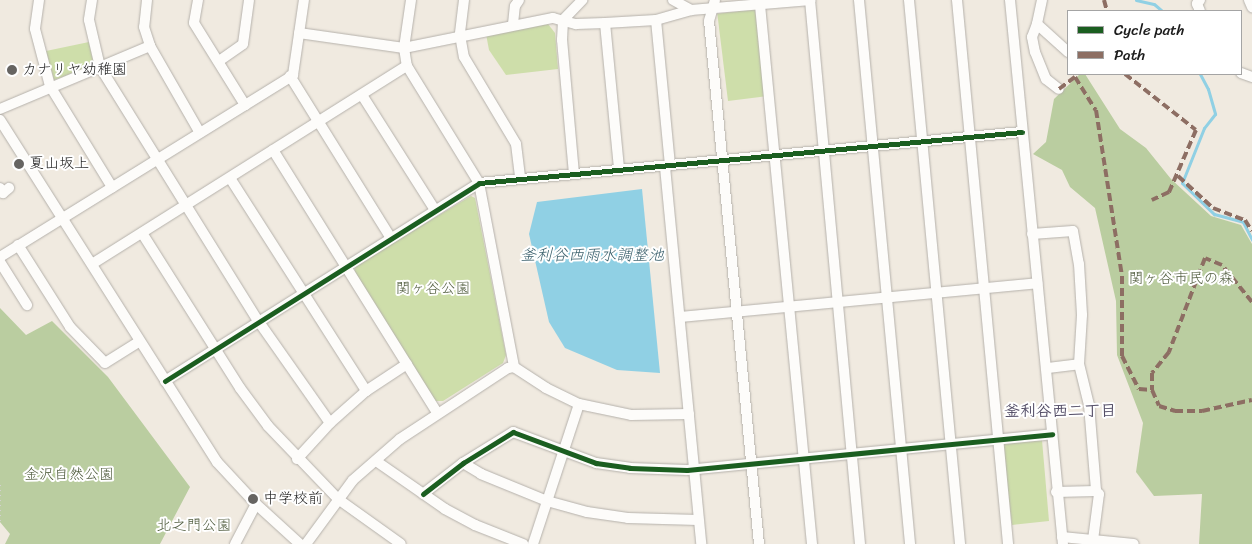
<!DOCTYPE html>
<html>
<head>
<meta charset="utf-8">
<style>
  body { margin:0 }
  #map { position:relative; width:1252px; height:544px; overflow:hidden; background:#f0eae0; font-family:Sriracha,"Klee One",sans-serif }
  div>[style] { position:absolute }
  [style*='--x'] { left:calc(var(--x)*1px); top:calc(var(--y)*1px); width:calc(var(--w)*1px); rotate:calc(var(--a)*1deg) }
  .green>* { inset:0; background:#cedeaa; transform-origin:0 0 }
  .forest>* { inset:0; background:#bacda0 }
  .water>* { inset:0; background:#90d0e4 }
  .stream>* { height:3px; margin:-1.5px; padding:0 1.5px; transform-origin:1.5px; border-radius:1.5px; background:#90d0e4 }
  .path>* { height:2px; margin-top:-1px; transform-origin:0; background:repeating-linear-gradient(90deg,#d3d1cf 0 1px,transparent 0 5px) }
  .roads { filter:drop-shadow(0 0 1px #b5b1ab) drop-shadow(0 0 1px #b5b1ab) }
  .minor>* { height:10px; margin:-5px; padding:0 5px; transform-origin:5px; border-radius:5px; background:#fdfcfa }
  .quiet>* { height:4px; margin-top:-2px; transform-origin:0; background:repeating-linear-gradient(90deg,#8d6e63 0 8px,transparent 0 12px) }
  .cycleway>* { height:5px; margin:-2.5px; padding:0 2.5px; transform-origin:2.5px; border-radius:2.5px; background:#1b5e20 }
  .dots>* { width:14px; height:14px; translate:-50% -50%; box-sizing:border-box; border:2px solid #fff; border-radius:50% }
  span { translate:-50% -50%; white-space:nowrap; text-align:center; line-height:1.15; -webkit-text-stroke:4px #fff; paint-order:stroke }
  .poi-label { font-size:15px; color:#1c1c1c }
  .left { translate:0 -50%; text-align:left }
  .park-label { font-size:15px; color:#505c3e }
  .water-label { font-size:16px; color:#3a606c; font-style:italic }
  .neighbourhood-label { font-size:16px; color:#544e67; font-weight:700 }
  .legend { position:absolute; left:1067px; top:10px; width:175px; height:65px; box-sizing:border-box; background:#fff; border:1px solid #a4a4a4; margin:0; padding:6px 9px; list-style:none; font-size:15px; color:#1c1c1c }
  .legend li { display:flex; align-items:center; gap:10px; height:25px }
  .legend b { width:25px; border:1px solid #a4a4a4 }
</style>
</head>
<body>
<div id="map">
  <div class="green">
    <i style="left:755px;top:9px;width:88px;height:38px;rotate:83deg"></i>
    <i style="clip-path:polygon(548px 24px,555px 33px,558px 69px,506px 75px,489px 50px,486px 34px)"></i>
    <i style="clip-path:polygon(89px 42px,93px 61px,90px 67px,54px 80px,46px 51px)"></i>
    <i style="clip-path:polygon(471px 196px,475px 198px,506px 355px,503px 363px,443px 401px,435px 401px,354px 274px,356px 265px)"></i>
    <i style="clip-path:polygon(1042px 440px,1049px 521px,1012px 525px,1002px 447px,1006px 442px)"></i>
  </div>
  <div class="forest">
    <i style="clip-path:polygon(1080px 74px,1085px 74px,1120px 129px,1146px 148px,1171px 179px,1211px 216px,1241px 225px,1252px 244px,1252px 544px,1199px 544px,1202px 494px,1154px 496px,1136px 472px,1143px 423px,1117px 355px,1116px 301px,1095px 208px,1070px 187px,1062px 170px,1033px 154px,1046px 142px,1054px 99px)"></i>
    <i style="clip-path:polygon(0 308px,26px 335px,52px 321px,108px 377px,190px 487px,160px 544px,5px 544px,10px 534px,0 522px)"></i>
  </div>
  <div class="water">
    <i style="clip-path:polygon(642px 189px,660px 373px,617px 370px,565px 348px,549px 322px,529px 234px,537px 202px)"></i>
  </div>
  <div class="stream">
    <i style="--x:1136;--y:0;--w:18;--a:13"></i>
    <i style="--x:1154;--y:4;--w:11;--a:41"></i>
    <i style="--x:1200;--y:74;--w:17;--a:62"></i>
    <i style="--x:1208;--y:89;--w:26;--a:74"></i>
    <i style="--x:1215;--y:114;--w:18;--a:128"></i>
    <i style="--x:1204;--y:128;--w:59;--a:111.8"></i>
    <i style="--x:1182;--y:183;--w:45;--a:44.1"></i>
    <i style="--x:1214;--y:214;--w:30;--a:15"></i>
    <i style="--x:1243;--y:222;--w:20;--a:63"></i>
  </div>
  <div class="path">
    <i style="--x:0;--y:485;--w:40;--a:90"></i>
  </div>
  <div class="roads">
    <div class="minor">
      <i style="--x:39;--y:0;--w:29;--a:98"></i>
      <i style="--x:35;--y:29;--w:59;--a:75.3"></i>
      <i style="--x:50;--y:86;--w:119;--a:58.5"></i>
      <i style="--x:92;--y:0;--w:20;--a:99"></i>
      <i style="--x:89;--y:20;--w:48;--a:76.8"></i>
      <i style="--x:100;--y:67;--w:301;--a:58.1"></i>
      <i style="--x:259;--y:322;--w:123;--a:54.9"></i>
      <i style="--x:147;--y:0;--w:27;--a:96"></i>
      <i style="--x:144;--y:27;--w:20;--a:72"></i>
      <i style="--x:150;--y:46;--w:100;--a:60.1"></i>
      <i style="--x:198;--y:0;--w:23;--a:100"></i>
      <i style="--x:194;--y:23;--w:97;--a:58.1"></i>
      <i style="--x:411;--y:0;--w:49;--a:98.3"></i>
      <i style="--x:404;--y:48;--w:18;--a:81"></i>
      <i style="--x:407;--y:66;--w:137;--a:58.4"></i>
      <i style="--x:479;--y:183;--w:187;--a:79.2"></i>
      <i style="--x:464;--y:0;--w:35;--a:97"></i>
      <i style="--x:460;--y:35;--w:22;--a:80"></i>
      <i style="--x:464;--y:57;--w:101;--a:59.1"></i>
      <i style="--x:516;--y:144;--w:35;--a:83"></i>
      <i style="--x:673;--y:0;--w:21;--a:29"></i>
      <i style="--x:691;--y:10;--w:120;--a:-4.8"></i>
      <i style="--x:715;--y:0;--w:22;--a:106"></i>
      <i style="--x:709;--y:21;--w:525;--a:84.54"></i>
      <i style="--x:810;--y:0;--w:546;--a:84.75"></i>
      <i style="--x:859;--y:0;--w:546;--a:84.64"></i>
      <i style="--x:909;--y:0;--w:546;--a:84.64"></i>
      <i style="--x:957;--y:0;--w:546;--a:84.64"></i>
      <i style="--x:1010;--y:0;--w:547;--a:84.44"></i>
      <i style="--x:1042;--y:0;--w:25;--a:102"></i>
      <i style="--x:1037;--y:24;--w:42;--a:42.1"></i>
      <i style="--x:1249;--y:0;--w:8;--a:67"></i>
      <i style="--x:760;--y:5;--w:542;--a:84.49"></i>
      <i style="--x:1200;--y:11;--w:8;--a:-113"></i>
      <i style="--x:1197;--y:4;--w:5;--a:-53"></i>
      <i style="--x:656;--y:20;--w:146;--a:84.5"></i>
      <i style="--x:605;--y:23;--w:147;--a:84.5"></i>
      <i style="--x:513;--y:24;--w:18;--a:-84"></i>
      <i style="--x:515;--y:6;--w:7;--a:-56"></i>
      <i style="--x:1037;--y:24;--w:14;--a:111"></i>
      <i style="--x:1032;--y:37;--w:15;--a:79"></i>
      <i style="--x:1035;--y:52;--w:29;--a:68"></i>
      <i style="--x:1046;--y:79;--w:16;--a:38"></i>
      <i style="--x:299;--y:33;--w:106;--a:8.1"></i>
      <i style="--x:404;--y:48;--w:152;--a:-11.4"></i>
      <i style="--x:553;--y:18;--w:24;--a:15"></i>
      <i style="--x:576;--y:24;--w:29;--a:-2"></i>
      <i style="--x:605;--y:23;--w:51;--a:-3.4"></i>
      <i style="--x:656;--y:20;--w:36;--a:-16"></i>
      <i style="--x:219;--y:61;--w:29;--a:-35"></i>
      <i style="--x:243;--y:44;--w:44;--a:-82.2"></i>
      <i style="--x:1241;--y:73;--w:12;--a:20"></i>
      <i style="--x:290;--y:76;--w:191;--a:58.1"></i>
      <i style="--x:362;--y:95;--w:136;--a:57.6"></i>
      <i style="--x:0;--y:109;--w:163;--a:-22.8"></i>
      <i style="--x:0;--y:120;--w:405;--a:57.6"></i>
      <i style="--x:217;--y:462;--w:57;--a:47.1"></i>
      <i style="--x:256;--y:504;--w:59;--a:42.3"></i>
      <i style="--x:273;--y:150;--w:309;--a:58"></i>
      <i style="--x:665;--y:167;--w:379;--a:84.5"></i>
      <i style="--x:574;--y:174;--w:135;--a:-95.1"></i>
      <i style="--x:562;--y:40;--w:20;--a:-87"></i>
      <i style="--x:563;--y:20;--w:28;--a:-46"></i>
      <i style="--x:230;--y:178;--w:253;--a:57.4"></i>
      <i style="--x:0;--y:188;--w:6;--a:59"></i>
      <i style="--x:3;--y:193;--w:8;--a:-40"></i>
      <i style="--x:142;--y:233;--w:183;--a:57.7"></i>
      <i style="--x:240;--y:388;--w:47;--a:53.6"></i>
      <i style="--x:268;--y:426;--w:101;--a:46.2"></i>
      <i style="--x:338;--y:499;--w:77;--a:35.5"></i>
      <i style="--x:1032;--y:234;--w:41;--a:-4.2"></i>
      <i style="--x:1073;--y:231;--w:34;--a:80"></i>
      <i style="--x:1079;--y:264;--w:51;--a:86.6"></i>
      <i style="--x:1082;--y:315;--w:49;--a:93.5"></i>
      <i style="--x:1079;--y:364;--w:42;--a:76.3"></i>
      <i style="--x:1089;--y:405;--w:86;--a:85.3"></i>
      <i style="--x:1096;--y:491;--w:40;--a:178.6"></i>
      <i style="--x:18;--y:245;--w:97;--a:57.6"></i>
      <i style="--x:70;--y:327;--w:50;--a:45.8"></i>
      <i style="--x:105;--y:363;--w:40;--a:-32"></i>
      <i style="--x:0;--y:257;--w:345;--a:-31.8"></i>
      <i style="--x:293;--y:75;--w:76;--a:-81.7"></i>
      <i style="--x:0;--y:262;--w:51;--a:57.9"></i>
      <i style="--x:92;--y:264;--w:372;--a:-32.2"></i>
      <i style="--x:680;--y:317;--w:359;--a:-5.4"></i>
      <i style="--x:1048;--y:368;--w:31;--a:-7"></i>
      <i style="--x:165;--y:381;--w:371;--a:-32.2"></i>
      <i style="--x:479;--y:183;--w:545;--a:-5.37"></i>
      <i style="--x:297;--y:459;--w:49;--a:-47.5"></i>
      <i style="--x:330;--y:423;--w:48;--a:-41.6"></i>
      <i style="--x:366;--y:391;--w:49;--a:-33.4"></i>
      <i style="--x:376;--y:461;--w:84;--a:34.8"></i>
      <i style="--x:445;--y:509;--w:34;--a:28"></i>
      <i style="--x:475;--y:525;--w:52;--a:21.6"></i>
      <i style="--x:463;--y:463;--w:21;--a:31"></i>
      <i style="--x:481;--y:474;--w:71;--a:22.2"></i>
      <i style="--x:547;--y:501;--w:41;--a:15.4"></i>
      <i style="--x:587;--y:512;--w:41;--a:8.3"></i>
      <i style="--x:628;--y:518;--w:70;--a:1.6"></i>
      <i style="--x:423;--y:494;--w:51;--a:-37.8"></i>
      <i style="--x:463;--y:463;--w:59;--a:-31.8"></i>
      <i style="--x:513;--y:432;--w:89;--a:20.5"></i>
      <i style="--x:596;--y:463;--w:34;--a:8"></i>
      <i style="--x:630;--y:468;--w:57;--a:2"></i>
      <i style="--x:687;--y:470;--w:367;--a:-5.6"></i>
      <i style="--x:1062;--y:537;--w:72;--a:5.6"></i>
      <i style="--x:1093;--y:540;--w:46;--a:-82.6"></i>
      <i style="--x:1099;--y:494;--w:4;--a:-135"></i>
      <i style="--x:235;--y:544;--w:45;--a:-62.3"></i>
      <i style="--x:306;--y:544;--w:79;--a:-53.7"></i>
      <i style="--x:353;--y:480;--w:62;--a:-41.1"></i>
      <i style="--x:400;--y:439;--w:129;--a:-33.3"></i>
      <i style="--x:508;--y:368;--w:6;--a:-9"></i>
      <i style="--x:514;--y:367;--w:38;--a:33"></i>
      <i style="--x:546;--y:388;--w:37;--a:26"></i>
      <i style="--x:579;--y:404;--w:53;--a:11.9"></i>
      <i style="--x:631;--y:415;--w:58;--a:-1"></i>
      <i style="--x:533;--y:544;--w:147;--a:-71.8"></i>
    </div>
  </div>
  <div class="quiet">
    <i style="--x:1104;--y:0;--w:11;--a:75"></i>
    <i style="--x:1125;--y:74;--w:90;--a:38.3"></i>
    <i style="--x:1196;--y:130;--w:68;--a:113.5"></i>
    <i style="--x:1169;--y:192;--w:19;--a:155"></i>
    <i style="--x:1059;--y:89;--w:20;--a:-37"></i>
    <i style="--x:1075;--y:77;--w:39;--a:58"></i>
    <i style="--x:1096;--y:110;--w:168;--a:81.1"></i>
    <i style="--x:1122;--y:276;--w:80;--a:90"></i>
    <i style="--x:1122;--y:356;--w:37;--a:63"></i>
    <i style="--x:1139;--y:389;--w:13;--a:4"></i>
    <i style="--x:1178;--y:176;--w:47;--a:42.4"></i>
    <i style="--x:1213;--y:208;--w:34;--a:21"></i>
    <i style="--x:1245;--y:220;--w:13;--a:58"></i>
    <i style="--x:1252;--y:302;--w:48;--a:-129"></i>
    <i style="--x:1222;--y:265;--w:18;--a:-158"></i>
    <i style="--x:1205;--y:258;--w:101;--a:111"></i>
    <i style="--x:1169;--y:352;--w:27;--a:129"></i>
    <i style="--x:1152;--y:373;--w:17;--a:90"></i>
    <i style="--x:1152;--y:390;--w:17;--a:66"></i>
    <i style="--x:1159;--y:406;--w:17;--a:17"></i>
    <i style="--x:1175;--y:411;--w:27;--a:0"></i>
    <i style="--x:1202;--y:411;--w:51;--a:-12.4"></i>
  </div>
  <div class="cycleway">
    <i style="--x:165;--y:381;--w:371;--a:-32.2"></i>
    <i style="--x:479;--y:183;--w:545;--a:-5.37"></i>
    <i style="--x:423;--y:494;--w:51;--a:-37.8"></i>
    <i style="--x:463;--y:463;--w:59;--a:-31.8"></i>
    <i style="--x:513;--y:432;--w:89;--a:20.5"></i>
    <i style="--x:596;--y:463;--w:34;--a:8"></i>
    <i style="--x:630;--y:468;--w:57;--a:2"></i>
    <i style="--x:687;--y:470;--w:367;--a:-5.6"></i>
  </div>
  <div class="dots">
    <i style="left:12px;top:70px;background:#666461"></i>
    <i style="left:19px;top:164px;background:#666461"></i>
    <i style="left:253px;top:499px;background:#666461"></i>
  </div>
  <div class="poi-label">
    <span class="left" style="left:22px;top:70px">カナリヤ幼稚園</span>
    <span class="left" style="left:29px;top:164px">夏山坂上</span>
    <span class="left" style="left:263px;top:499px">中学校前</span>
  </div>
  <div class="park-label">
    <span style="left:1181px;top:279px">関ヶ谷市民の森</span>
    <span style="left:433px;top:289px">関ヶ谷公園</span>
    <span style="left:69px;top:475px">金沢自然公園</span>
    <span style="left:194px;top:526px">北之門公園</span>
  </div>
  <div class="water-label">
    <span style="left:592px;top:255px">釜利谷西雨水調整池</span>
  </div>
  <div class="neighbourhood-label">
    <span style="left:1060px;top:411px">釜利谷西二丁目</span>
  </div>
  <ul class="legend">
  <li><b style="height:6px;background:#1b5e20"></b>Cycle path</li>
  <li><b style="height:6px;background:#8d6e63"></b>Path</li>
  </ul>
</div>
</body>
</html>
